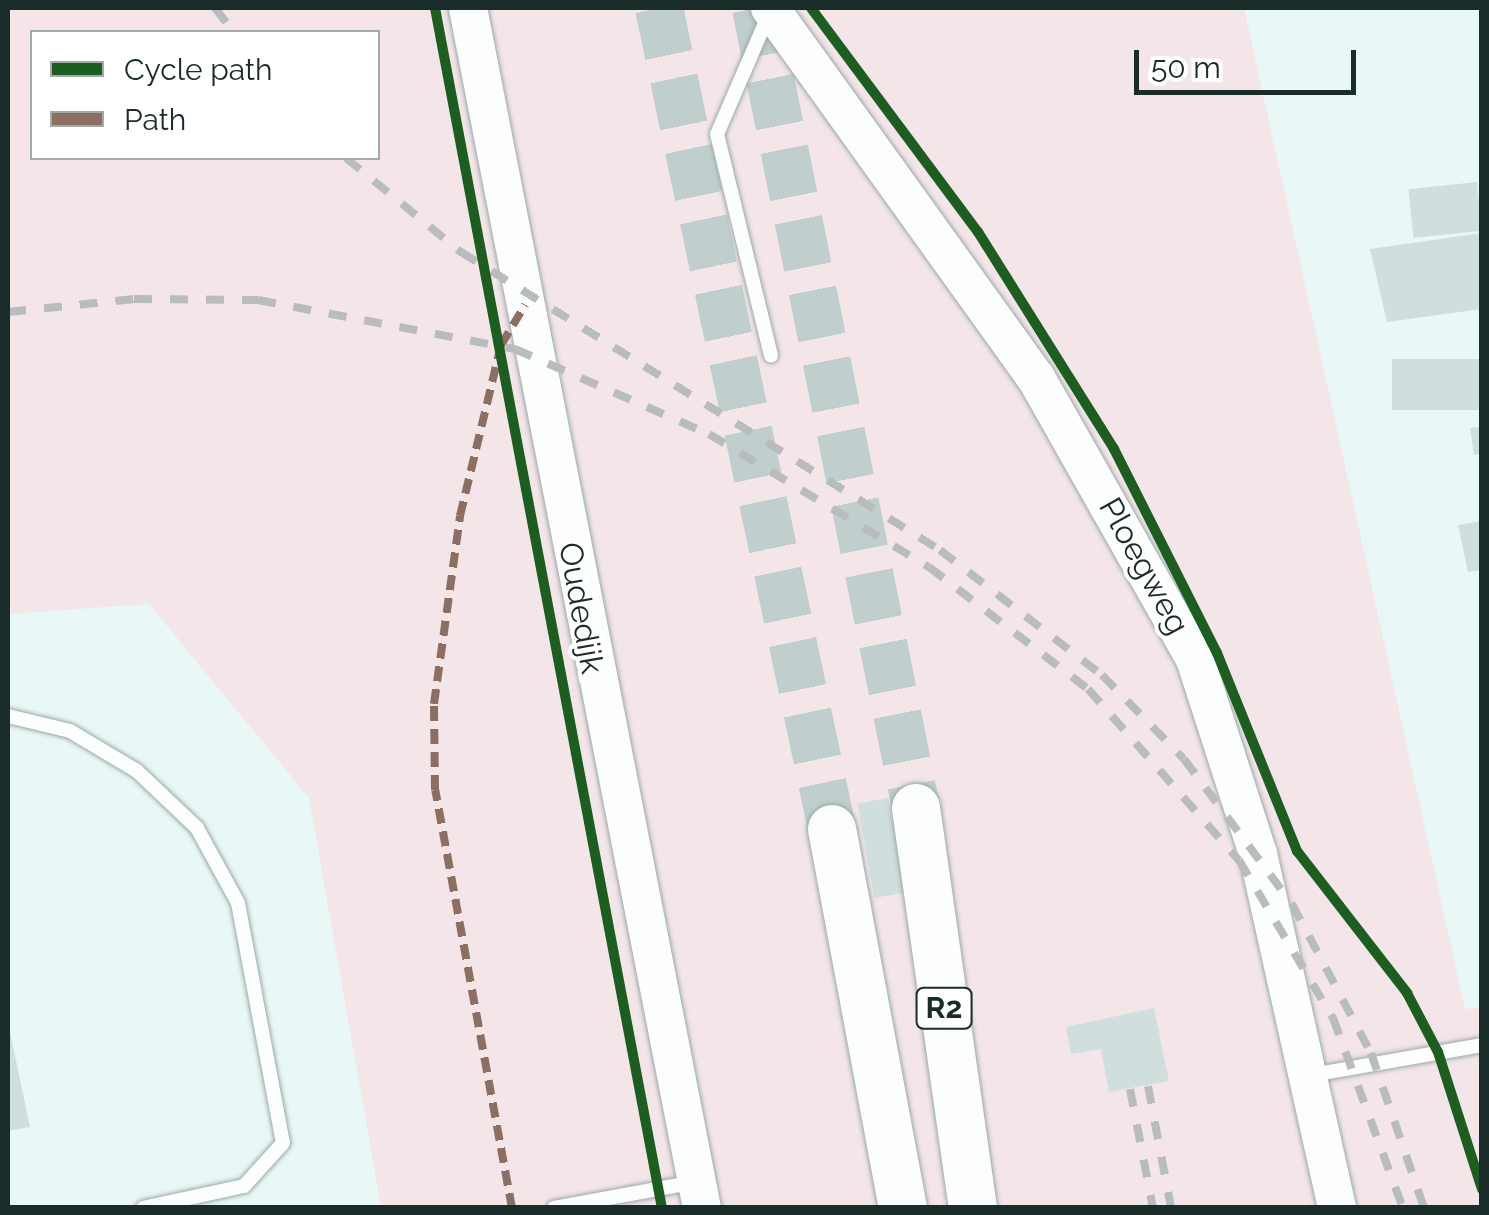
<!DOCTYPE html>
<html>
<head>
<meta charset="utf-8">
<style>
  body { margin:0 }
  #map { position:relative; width:1489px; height:1215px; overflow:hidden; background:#e9f8f6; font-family:Raleway,sans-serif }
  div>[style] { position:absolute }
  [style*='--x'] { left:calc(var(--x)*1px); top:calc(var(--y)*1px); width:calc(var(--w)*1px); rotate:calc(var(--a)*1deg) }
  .green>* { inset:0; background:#f4e5e9 }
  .building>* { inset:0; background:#d0dfde; transform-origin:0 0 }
  .highway-tunnel>* { height:48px; margin-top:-24px; transform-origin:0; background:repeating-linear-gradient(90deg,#c0cfcd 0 48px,transparent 0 72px) }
  .roads { filter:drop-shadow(0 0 2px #9ba9a8) drop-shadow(0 0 2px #9ba9a8) }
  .lane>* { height:14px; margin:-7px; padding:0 7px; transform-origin:7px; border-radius:7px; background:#fcfefe }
  .secondary>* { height:38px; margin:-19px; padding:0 19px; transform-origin:19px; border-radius:19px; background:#fcfefe }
  .highway>* { height:48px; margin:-24px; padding:0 24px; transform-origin:24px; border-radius:24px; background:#fcfefe }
  .rail>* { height:8px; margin-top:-4px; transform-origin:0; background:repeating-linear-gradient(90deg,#b9bcbc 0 18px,transparent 0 36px) }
  .quiet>* { height:8px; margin-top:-4px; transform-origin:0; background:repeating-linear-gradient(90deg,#8d6e63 0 15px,transparent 0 23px) }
  .cycleway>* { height:10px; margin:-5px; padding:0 5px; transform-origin:5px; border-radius:5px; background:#1b5e20 }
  span { translate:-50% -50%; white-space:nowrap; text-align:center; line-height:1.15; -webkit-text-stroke:8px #fff; paint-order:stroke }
  .shield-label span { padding:2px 8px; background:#fff; border:2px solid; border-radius:8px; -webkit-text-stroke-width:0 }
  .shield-label { font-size:30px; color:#1a2c2a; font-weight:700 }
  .street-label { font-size:32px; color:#1a2c2a }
  .frame { position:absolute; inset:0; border:10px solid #1a2c2a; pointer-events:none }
  .legend { position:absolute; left:30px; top:30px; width:350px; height:130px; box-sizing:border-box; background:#fff; border:2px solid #a3abaa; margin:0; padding:12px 18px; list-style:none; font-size:30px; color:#1a2c2a }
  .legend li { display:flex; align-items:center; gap:20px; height:50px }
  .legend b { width:50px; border:2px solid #a3abaa }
  .scale { position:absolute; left:1134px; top:50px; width:222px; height:45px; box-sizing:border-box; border:5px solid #1a2c2a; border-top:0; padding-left:12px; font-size:30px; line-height:35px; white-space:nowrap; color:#1a2c2a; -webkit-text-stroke:8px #fff; paint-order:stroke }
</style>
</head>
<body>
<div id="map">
  <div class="green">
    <i style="clip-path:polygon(evenodd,8px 8px,1244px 8px,1465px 1009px,1481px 1007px,1481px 1207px,381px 1207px,309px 798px,149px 604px,8px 614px,8px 8px,32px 32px,378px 32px,378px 158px,32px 158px,32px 32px)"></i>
  </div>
  <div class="building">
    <i style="left:1477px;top:182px;width:49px;height:69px;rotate:84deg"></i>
    <i style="clip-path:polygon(1482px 233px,1482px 309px,1387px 322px,1370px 249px)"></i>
    <i style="left:1482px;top:359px;width:51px;height:90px;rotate:90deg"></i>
    <i style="clip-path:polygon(1482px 427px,1482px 454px,1474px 455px,1470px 428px)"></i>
    <i style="clip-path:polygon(1482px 521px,1482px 570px,1468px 572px,1458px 525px)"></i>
    <i style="left:888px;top:798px;width:96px;height:31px;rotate:80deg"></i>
    <i style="clip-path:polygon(1154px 1008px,1169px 1081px,1109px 1092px,1101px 1049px,1071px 1054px,1066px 1027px)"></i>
    <i style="clip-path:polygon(8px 1022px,30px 1127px,8px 1131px)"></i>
  </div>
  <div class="highway-tunnel">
    <i style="--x:659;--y:8;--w:839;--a:78.1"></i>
    <i style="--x:756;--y:8;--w:816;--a:78.69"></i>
  </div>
  <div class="roads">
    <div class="lane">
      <i style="--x:769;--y:14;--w:131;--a:113.4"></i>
      <i style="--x:717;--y:134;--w:228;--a:76.3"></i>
      <i style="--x:8;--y:716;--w:64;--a:13.6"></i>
      <i style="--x:70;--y:731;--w:78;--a:30.8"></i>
      <i style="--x:137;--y:771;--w:83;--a:43.5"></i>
      <i style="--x:197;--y:828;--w:85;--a:61.3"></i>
      <i style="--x:238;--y:903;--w:244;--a:79.4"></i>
      <i style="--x:283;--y:1143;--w:58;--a:132.2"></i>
      <i style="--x:244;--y:1186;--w:103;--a:167.7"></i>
      <i style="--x:1312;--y:1075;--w:173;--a:-10"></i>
      <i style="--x:554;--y:1208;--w:144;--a:-10.4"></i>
    </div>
    <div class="secondary">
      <i style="--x:468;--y:8;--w:1223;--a:78.97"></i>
      <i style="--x:770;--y:8;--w:456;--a:54.3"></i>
      <i style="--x:1036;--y:378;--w:323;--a:60.5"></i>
      <i style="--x:1195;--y:659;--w:205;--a:72.1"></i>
      <i style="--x:1258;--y:854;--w:363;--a:77.4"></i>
    </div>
    <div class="highway">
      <i style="--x:916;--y:808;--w:404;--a:81.9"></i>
      <i style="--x:832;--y:829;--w:386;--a:79.4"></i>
    </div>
  </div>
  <div class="rail">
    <i style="--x:215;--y:8;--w:31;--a:52"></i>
    <i style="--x:346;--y:158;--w:149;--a:39.3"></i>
    <i style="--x:461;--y:252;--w:564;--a:31.89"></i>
    <i style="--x:940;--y:550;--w:205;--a:37.7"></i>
    <i style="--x:1102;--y:675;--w:117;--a:45.7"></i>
    <i style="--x:1184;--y:759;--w:181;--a:53.3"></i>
    <i style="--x:1292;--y:904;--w:169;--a:62.1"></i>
    <i style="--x:1371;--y:1053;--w:164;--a:71.1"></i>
    <i style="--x:8;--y:312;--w:127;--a:-5.9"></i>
    <i style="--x:134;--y:299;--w:124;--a:0.5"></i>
    <i style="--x:258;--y:300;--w:262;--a:10.8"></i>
    <i style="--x:515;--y:349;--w:212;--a:23.7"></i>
    <i style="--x:709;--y:434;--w:257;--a:31.2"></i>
    <i style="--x:929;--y:567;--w:200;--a:37.5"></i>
    <i style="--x:1088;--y:689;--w:228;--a:48.6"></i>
    <i style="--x:1239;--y:860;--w:184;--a:59.3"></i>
    <i style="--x:1333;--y:1018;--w:202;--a:69.8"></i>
    <i style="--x:1148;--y:1086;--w:124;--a:79.3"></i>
    <i style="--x:1130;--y:1089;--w:121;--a:79.1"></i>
  </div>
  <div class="quiet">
    <i style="--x:512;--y:1208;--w:425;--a:-100.4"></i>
    <i style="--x:435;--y:790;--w:86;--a:-90.7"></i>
    <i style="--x:434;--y:704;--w:190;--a:-82.1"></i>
    <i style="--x:460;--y:516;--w:176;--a:-76.5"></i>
    <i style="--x:501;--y:345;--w:47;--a:-59"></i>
  </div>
  <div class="cycleway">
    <i style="--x:435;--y:8;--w:1221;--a:79.29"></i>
    <i style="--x:811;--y:8;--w:279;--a:53.3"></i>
    <i style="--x:978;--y:232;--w:256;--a:57.9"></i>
    <i style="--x:1114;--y:449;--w:229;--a:63.2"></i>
    <i style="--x:1217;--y:653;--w:214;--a:68"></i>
    <i style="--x:1297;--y:851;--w:180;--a:52.2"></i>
    <i style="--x:1407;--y:993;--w:67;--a:62.3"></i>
    <i style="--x:1438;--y:1052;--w:144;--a:72.2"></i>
  </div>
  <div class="shield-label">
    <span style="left:944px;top:1008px">R2</span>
  </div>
  <div class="street-label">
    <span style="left:1144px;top:566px;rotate:61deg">Ploegweg</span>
    <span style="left:581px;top:608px;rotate:80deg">Oudedijk</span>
  </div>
  <div class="frame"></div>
  <ul class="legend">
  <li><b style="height:12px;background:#1b5e20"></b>Cycle path</li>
  <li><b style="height:12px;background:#8d6e63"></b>Path</li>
  </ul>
  <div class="scale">50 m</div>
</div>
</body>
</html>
